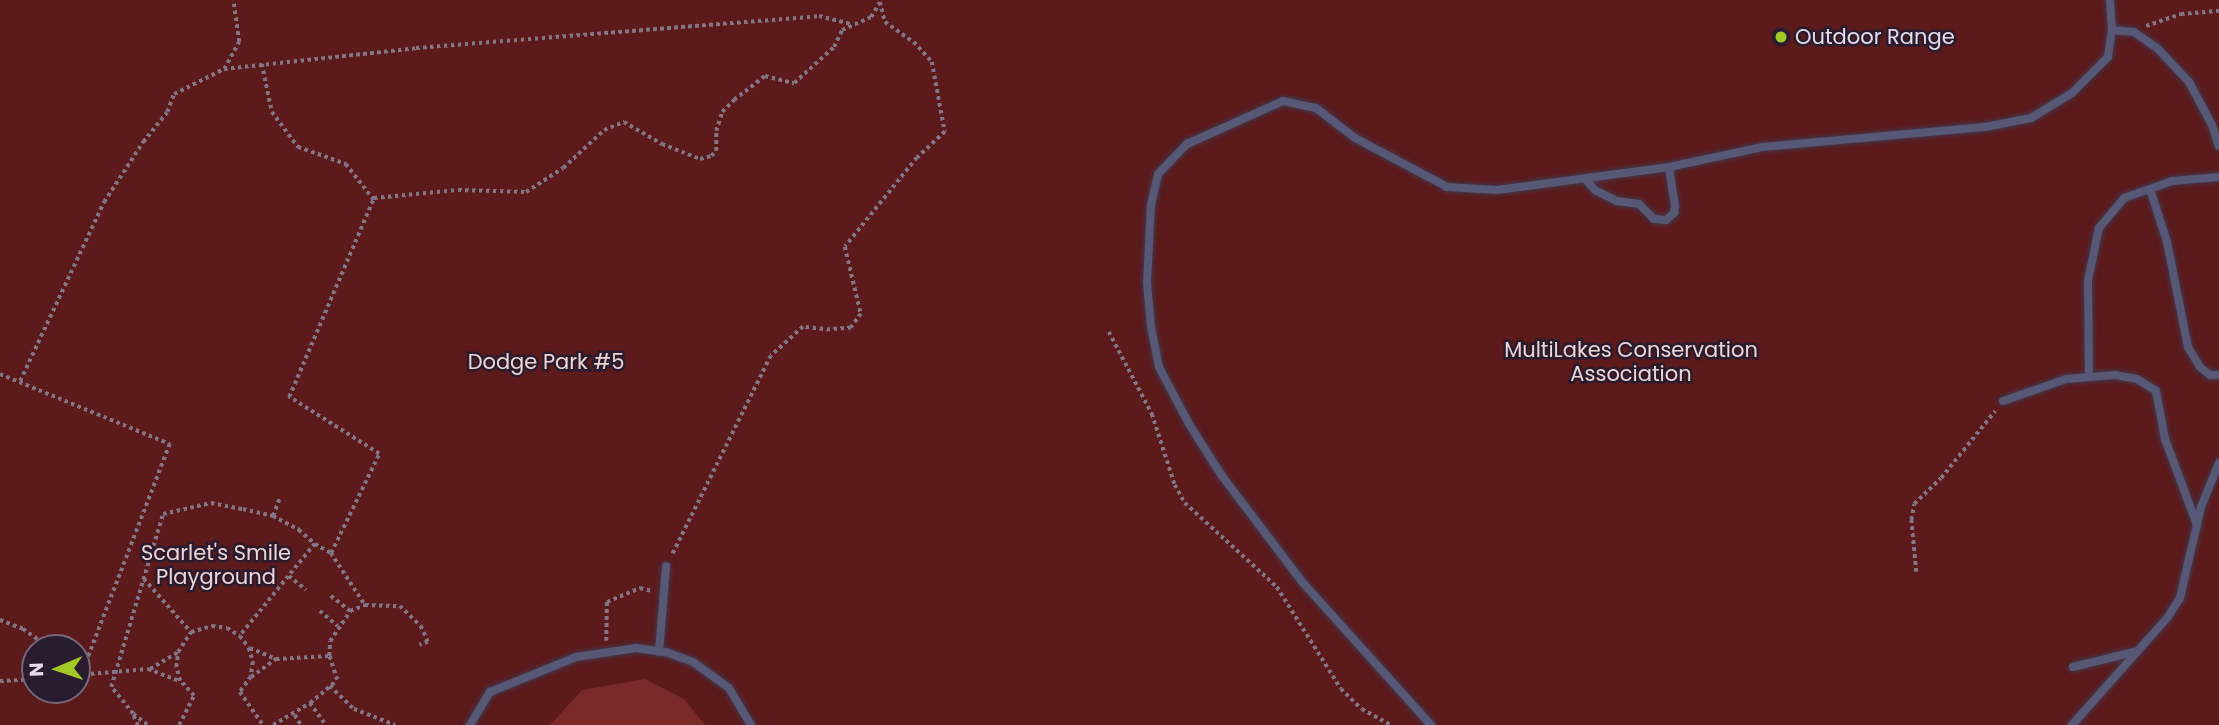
<!DOCTYPE html>
<html>
<head>
<meta charset="utf-8">
<style>
  body { margin:0 }
  #map { position:relative; width:2219px; height:725px; overflow:hidden; background:#2a1c2f; font-family:Poppins,sans-serif }
  div>[style] { position:absolute }
  [style*='--x'] { left:calc(var(--x)*1px); top:calc(var(--y)*1px); width:calc(var(--w)*1px); rotate:calc(var(--a)*1deg) }
  .green>* { inset:0; background:#5c1a1b }
  .forest>* { inset:0; background:#7b2a2a }
  .path>* { height:3.5px; margin-top:-1.75px; transform-origin:0; background:repeating-linear-gradient(90deg,#817586 0 3.5px,transparent 0 7px) }
  .roads { filter:drop-shadow(0 0 2px #443749) drop-shadow(0 0 2px #443749) }
  .lane>* { height:8px; margin:-4px; padding:0 4px; transform-origin:4px; border-radius:4px; background:#575776 }
  .dots>* { width:19px; height:19px; translate:-50% -50%; box-sizing:border-box; border:4px solid #2a1c2f; border-radius:50% }
  span { translate:-50% -50%; white-space:nowrap; text-align:center; line-height:1.15; -webkit-text-stroke:5px #2a1c2f; paint-order:stroke }
  .poi-label { font-size:21px; color:#e5dbe9 }
  .left { translate:0 -50%; text-align:left }
  .park-label { font-size:21px; color:#eed5d3 }
  .north { position:absolute; left:21px; top:634px; width:70px; height:70px; box-sizing:border-box; background:#2a1c2f; border:2px solid #756879; border-radius:50%; rotate:268deg; font-size:19px; font-weight:700; line-height:28px; text-align:center; color:#e5dbe9 }
  .north::after { content:''; display:block; margin:auto; width:24px; height:32px; background:#a3c927; clip-path:polygon(50% 0,100% 100%,50% 72%,0 100%) }
</style>
</head>
<body>
<div id="map">
  <div class="green">
    <i style="clip-path:polygon(evenodd,0 0,2219px 0,2219px 725px,0 725px,0 0,35px 648px,77px 648px,77px 690px,35px 690px,35px 648px)"></i>
  </div>
  <div class="forest">
    <i style="clip-path:polygon(645px 679px,684px 699px,705px 725px,550px 725px,582px 690px)"></i>
  </div>
  <div class="path">
    <i style="--x:2146;--y:26;--w:37;--a:-19"></i>
    <i style="--x:2181;--y:14;--w:38;--a:-5"></i>
    <i style="--x:262;--y:64;--w:49;--a:78.2"></i>
    <i style="--x:272;--y:112;--w:44;--a:53.4"></i>
    <i style="--x:298;--y:147;--w:51;--a:19.5"></i>
    <i style="--x:346;--y:164;--w:46;--a:52.1"></i>
    <i style="--x:224;--y:69;--w:193;--a:-6.2"></i>
    <i style="--x:416;--y:48;--w:404;--a:-4.5"></i>
    <i style="--x:819;--y:16;--w:34;--a:14"></i>
    <i style="--x:1109;--y:332;--w:93;--a:62.3"></i>
    <i style="--x:1152;--y:414;--w:75;--a:72.1"></i>
    <i style="--x:1175;--y:485;--w:21;--a:61"></i>
    <i style="--x:1185;--y:503;--w:125;--a:42.4"></i>
    <i style="--x:1277;--y:587;--w:120;--a:57.9"></i>
    <i style="--x:1341;--y:689;--w:29;--a:44"></i>
    <i style="--x:1362;--y:709;--w:33;--a:29"></i>
    <i style="--x:0;--y:374;--w:184;--a:22.4"></i>
    <i style="--x:170;--y:444;--w:243;--a:111"></i>
    <i style="--x:20;--y:381;--w:198;--a:-64.9"></i>
    <i style="--x:104;--y:202;--w:72;--a:-57"></i>
    <i style="--x:143;--y:142;--w:38;--a:-51"></i>
    <i style="--x:167;--y:112;--w:19;--a:-69"></i>
    <i style="--x:174;--y:94;--w:56;--a:-26.6"></i>
    <i style="--x:224;--y:69;--w:31;--a:-61"></i>
    <i style="--x:239;--y:42;--w:42;--a:-98.1"></i>
    <i style="--x:273;--y:516;--w:20;--a:-70"></i>
    <i style="--x:315;--y:544;--w:18;--a:29"></i>
    <i style="--x:331;--y:553;--w:62;--a:56.8"></i>
    <i style="--x:331;--y:553;--w:110;--a:-64.1"></i>
    <i style="--x:379;--y:454;--w:107;--a:-147.7"></i>
    <i style="--x:289;--y:397;--w:216;--a:-66.9"></i>
    <i style="--x:374;--y:198;--w:84;--a:-5.4"></i>
    <i style="--x:458;--y:190;--w:68;--a:1.7"></i>
    <i style="--x:526;--y:192;--w:44;--a:-33"></i>
    <i style="--x:563;--y:168;--w:56;--a:-42.8"></i>
    <i style="--x:604;--y:130;--w:22;--a:-22"></i>
    <i style="--x:624;--y:122;--w:44;--a:30.1"></i>
    <i style="--x:662;--y:144;--w:41;--a:21.5"></i>
    <i style="--x:700;--y:159;--w:11;--a:-15"></i>
    <i style="--x:711;--y:156;--w:7;--a:-45"></i>
    <i style="--x:716;--y:151;--w:20;--a:-90"></i>
    <i style="--x:716;--y:131;--w:20;--a:-72"></i>
    <i style="--x:722;--y:112;--w:17;--a:-45"></i>
    <i style="--x:734;--y:100;--w:39;--a:-38"></i>
    <i style="--x:765;--y:76;--w:30;--a:14"></i>
    <i style="--x:794;--y:83;--w:54;--a:-42"></i>
    <i style="--x:834;--y:47;--w:19;--a:-65"></i>
    <i style="--x:842;--y:30;--w:32;--a:-24"></i>
    <i style="--x:871;--y:17;--w:17;--a:-59"></i>
    <i style="--x:880;--y:2;--w:21;--a:76"></i>
    <i style="--x:885;--y:22;--w:35;--a:35"></i>
    <i style="--x:914;--y:42;--w:27;--a:48"></i>
    <i style="--x:932;--y:62;--w:71;--a:79.5"></i>
    <i style="--x:945;--y:132;--w:38;--a:137"></i>
    <i style="--x:917;--y:158;--w:114;--a:129"></i>
    <i style="--x:845;--y:247;--w:69;--a:76.6"></i>
    <i style="--x:861;--y:314;--w:17;--a:126"></i>
    <i style="--x:851;--y:328;--w:21;--a:175"></i>
    <i style="--x:830;--y:330;--w:27;--a:-174"></i>
    <i style="--x:803;--y:327;--w:43;--a:137.8"></i>
    <i style="--x:771;--y:356;--w:222;--a:116.4"></i>
    <i style="--x:1916;--y:572;--w:52;--a:-95.5"></i>
    <i style="--x:1911;--y:520;--w:16;--a:-79"></i>
    <i style="--x:1914;--y:504;--w:37;--a:-44"></i>
    <i style="--x:1941;--y:478;--w:86;--a:-51.1"></i>
    <i style="--x:289;--y:576;--w:22;--a:39"></i>
    <i style="--x:144;--y:579;--w:71;--a:48.4"></i>
    <i style="--x:331;--y:596;--w:24;--a:38"></i>
    <i style="--x:320;--y:611;--w:23;--a:40"></i>
    <i style="--x:0;--y:620;--w:25;--a:21"></i>
    <i style="--x:23;--y:629;--w:33;--a:35"></i>
    <i style="--x:606;--y:641;--w:39;--a:-89"></i>
    <i style="--x:607;--y:602;--w:36;--a:-23"></i>
    <i style="--x:640;--y:588;--w:12;--a:14"></i>
    <i style="--x:250;--y:648;--w:28;--a:23"></i>
    <i style="--x:276;--y:659;--w:53;--a:-3.2"></i>
    <i style="--x:150;--y:669;--w:33;--a:-31"></i>
    <i style="--x:77;--y:675;--w:71;--a:-4.8"></i>
    <i style="--x:148;--y:669;--w:34;--a:21"></i>
    <i style="--x:251;--y:677;--w:31;--a:-36"></i>
    <i style="--x:0;--y:681;--w:35;--a:-3"></i>
    <i style="--x:330;--y:686;--w:33;--a:44"></i>
    <i style="--x:354;--y:709;--w:44;--a:21.3"></i>
    <i style="--x:310;--y:703;--w:27;--a:54"></i>
    <i style="--x:295;--y:715;--w:12;--a:59"></i>
    <i style="--x:134;--y:716;--w:10;--a:66"></i>
    <i style="--x:147;--y:725;--w:18;--a:-142"></i>
    <i style="--x:133;--y:714;--w:35;--a:-129"></i>
    <i style="--x:111;--y:687;--w:181;--a:-73.3"></i>
    <i style="--x:163;--y:514;--w:49;--a:-12.9"></i>
    <i style="--x:211;--y:503;--w:33;--a:11"></i>
    <i style="--x:243;--y:509;--w:31;--a:13"></i>
    <i style="--x:273;--y:516;--w:30;--a:28"></i>
    <i style="--x:299;--y:530;--w:21;--a:41"></i>
    <i style="--x:315;--y:544;--w:119;--a:129.2"></i>
    <i style="--x:179;--y:725;--w:33;--a:-63"></i>
    <i style="--x:194;--y:696;--w:21;--a:-133"></i>
    <i style="--x:180;--y:681;--w:15;--a:-106"></i>
    <i style="--x:176;--y:667;--w:15;--a:-82"></i>
    <i style="--x:178;--y:652;--w:24;--a:-57"></i>
    <i style="--x:191;--y:632;--w:22;--a:-16"></i>
    <i style="--x:212;--y:626;--w:15;--a:8"></i>
    <i style="--x:227;--y:628;--w:15;--a:32"></i>
    <i style="--x:240;--y:636;--w:15;--a:53"></i>
    <i style="--x:249;--y:648;--w:15;--a:74"></i>
    <i style="--x:253;--y:662;--w:15;--a:98"></i>
    <i style="--x:251;--y:677;--w:19;--a:126"></i>
    <i style="--x:240;--y:692;--w:40;--a:55.1"></i>
    <i style="--x:273;--y:725;--w:43;--a:-30.7"></i>
    <i style="--x:310;--y:703;--w:35;--a:-40"></i>
    <i style="--x:337;--y:680;--w:25;--a:-108"></i>
    <i style="--x:329;--y:656;--w:15;--a:-86"></i>
    <i style="--x:330;--y:641;--w:36;--a:-56"></i>
    <i style="--x:350;--y:611;--w:16;--a:-22"></i>
    <i style="--x:365;--y:605;--w:35;--a:2"></i>
    <i style="--x:400;--y:606;--w:29;--a:44"></i>
    <i style="--x:421;--y:626;--w:17;--a:66"></i>
    <i style="--x:428;--y:642;--w:9;--a:159"></i>
  </div>
  <div class="roads">
    <div class="lane">
      <i style="--x:2112;--y:30;--w:22;--a:5"></i>
      <i style="--x:2134;--y:32;--w:29;--a:35"></i>
      <i style="--x:2158;--y:49;--w:45;--a:46.8"></i>
      <i style="--x:2189;--y:82;--w:49;--a:61.9"></i>
      <i style="--x:2212;--y:125;--w:22;--a:72"></i>
      <i style="--x:1585;--y:179;--w:15;--a:48"></i>
      <i style="--x:1595;--y:190;--w:25;--a:27"></i>
      <i style="--x:1617;--y:201;--w:22;--a:8"></i>
      <i style="--x:1639;--y:204;--w:21;--a:45"></i>
      <i style="--x:1654;--y:219;--w:12;--a:5"></i>
      <i style="--x:1666;--y:220;--w:11;--a:-41"></i>
      <i style="--x:1674;--y:213;--w:7;--a:-82"></i>
      <i style="--x:1675;--y:206;--w:39;--a:-99"></i>
      <i style="--x:2150;--y:189;--w:56;--a:72.2"></i>
      <i style="--x:2167;--y:242;--w:107;--a:78.7"></i>
      <i style="--x:2188;--y:347;--w:23;--a:59"></i>
      <i style="--x:2200;--y:367;--w:13;--a:39"></i>
      <i style="--x:2210;--y:375;--w:9;--a:0"></i>
      <i style="--x:2089;--y:377;--w:97;--a:-90.6"></i>
      <i style="--x:2088;--y:280;--w:53;--a:-78.1"></i>
      <i style="--x:2099;--y:228;--w:39;--a:-50"></i>
      <i style="--x:2124;--y:198;--w:51;--a:-19.5"></i>
      <i style="--x:2172;--y:181;--w:47;--a:-4.9"></i>
      <i style="--x:2003;--y:401;--w:67;--a:-19.2"></i>
      <i style="--x:2066;--y:379;--w:49;--a:-4.7"></i>
      <i style="--x:2115;--y:375;--w:22;--a:10"></i>
      <i style="--x:2137;--y:379;--w:22;--a:32"></i>
      <i style="--x:2156;--y:391;--w:49;--a:79.4"></i>
      <i style="--x:2165;--y:439;--w:92;--a:69.6"></i>
      <i style="--x:659;--y:652;--w:86;--a:-85.3"></i>
      <i style="--x:2073;--y:667;--w:66;--a:-14"></i>
      <i style="--x:470;--y:725;--w:39;--a:-59"></i>
      <i style="--x:490;--y:692;--w:93;--a:-22.1"></i>
      <i style="--x:576;--y:657;--w:61;--a:-8.5"></i>
      <i style="--x:636;--y:648;--w:30;--a:8"></i>
      <i style="--x:666;--y:652;--w:29;--a:20"></i>
      <i style="--x:693;--y:662;--w:44;--a:35.8"></i>
      <i style="--x:729;--y:688;--w:43;--a:59.3"></i>
      <i style="--x:1431;--y:725;--w:191;--a:-132"></i>
      <i style="--x:1303;--y:583;--w:134;--a:-127.1"></i>
      <i style="--x:1222;--y:476;--w:62;--a:-122.4"></i>
      <i style="--x:1189;--y:424;--w:64;--a:-117.8"></i>
      <i style="--x:1159;--y:367;--w:41;--a:-101.3"></i>
      <i style="--x:1151;--y:327;--w:44;--a:-95.2"></i>
      <i style="--x:1147;--y:283;--w:78;--a:-87.1"></i>
      <i style="--x:1151;--y:205;--w:32;--a:-77"></i>
      <i style="--x:1158;--y:174;--w:42;--a:-46"></i>
      <i style="--x:1187;--y:144;--w:105;--a:-24.1"></i>
      <i style="--x:1283;--y:101;--w:34;--a:12"></i>
      <i style="--x:1316;--y:108;--w:49;--a:37.6"></i>
      <i style="--x:1355;--y:138;--w:104;--a:28"></i>
      <i style="--x:1447;--y:187;--w:50;--a:3.4"></i>
      <i style="--x:1497;--y:190;--w:174;--a:-7.6"></i>
      <i style="--x:1669;--y:167;--w:95;--a:-12.1"></i>
      <i style="--x:1762;--y:147;--w:224;--a:-5.1"></i>
      <i style="--x:1985;--y:127;--w:47;--a:-11.1"></i>
      <i style="--x:2031;--y:118;--w:48;--a:-31.4"></i>
      <i style="--x:2072;--y:93;--w:51;--a:-45"></i>
      <i style="--x:2108;--y:57;--w:27;--a:-82"></i>
      <i style="--x:2112;--y:30;--w:30;--a:-94"></i>
      <i style="--x:2072;--y:725;--w:144;--a:-48.4"></i>
      <i style="--x:2168;--y:617;--w:22;--a:-58"></i>
      <i style="--x:2180;--y:598;--w:93;--a:-77"></i>
      <i style="--x:2201;--y:507;--w:48;--a:-67.8"></i>
    </div>
  </div>
  <div class="dots">
    <i style="left:1781px;top:37px;background:#a3c927"></i>
  </div>
  <div class="poi-label">
    <span class="left" style="left:1795px;top:37px">Outdoor Range</span>
  </div>
  <div class="park-label">
    <span style="left:1631px;top:362px">MultiLakes Conservation<br>Association</span>
    <span style="left:546px;top:362px">Dodge Park #5</span>
    <span style="left:216px;top:565px">Scarlet's Smile<br>Playground</span>
  </div>
  <div class="north">N</div>
</div>
</body>
</html>
